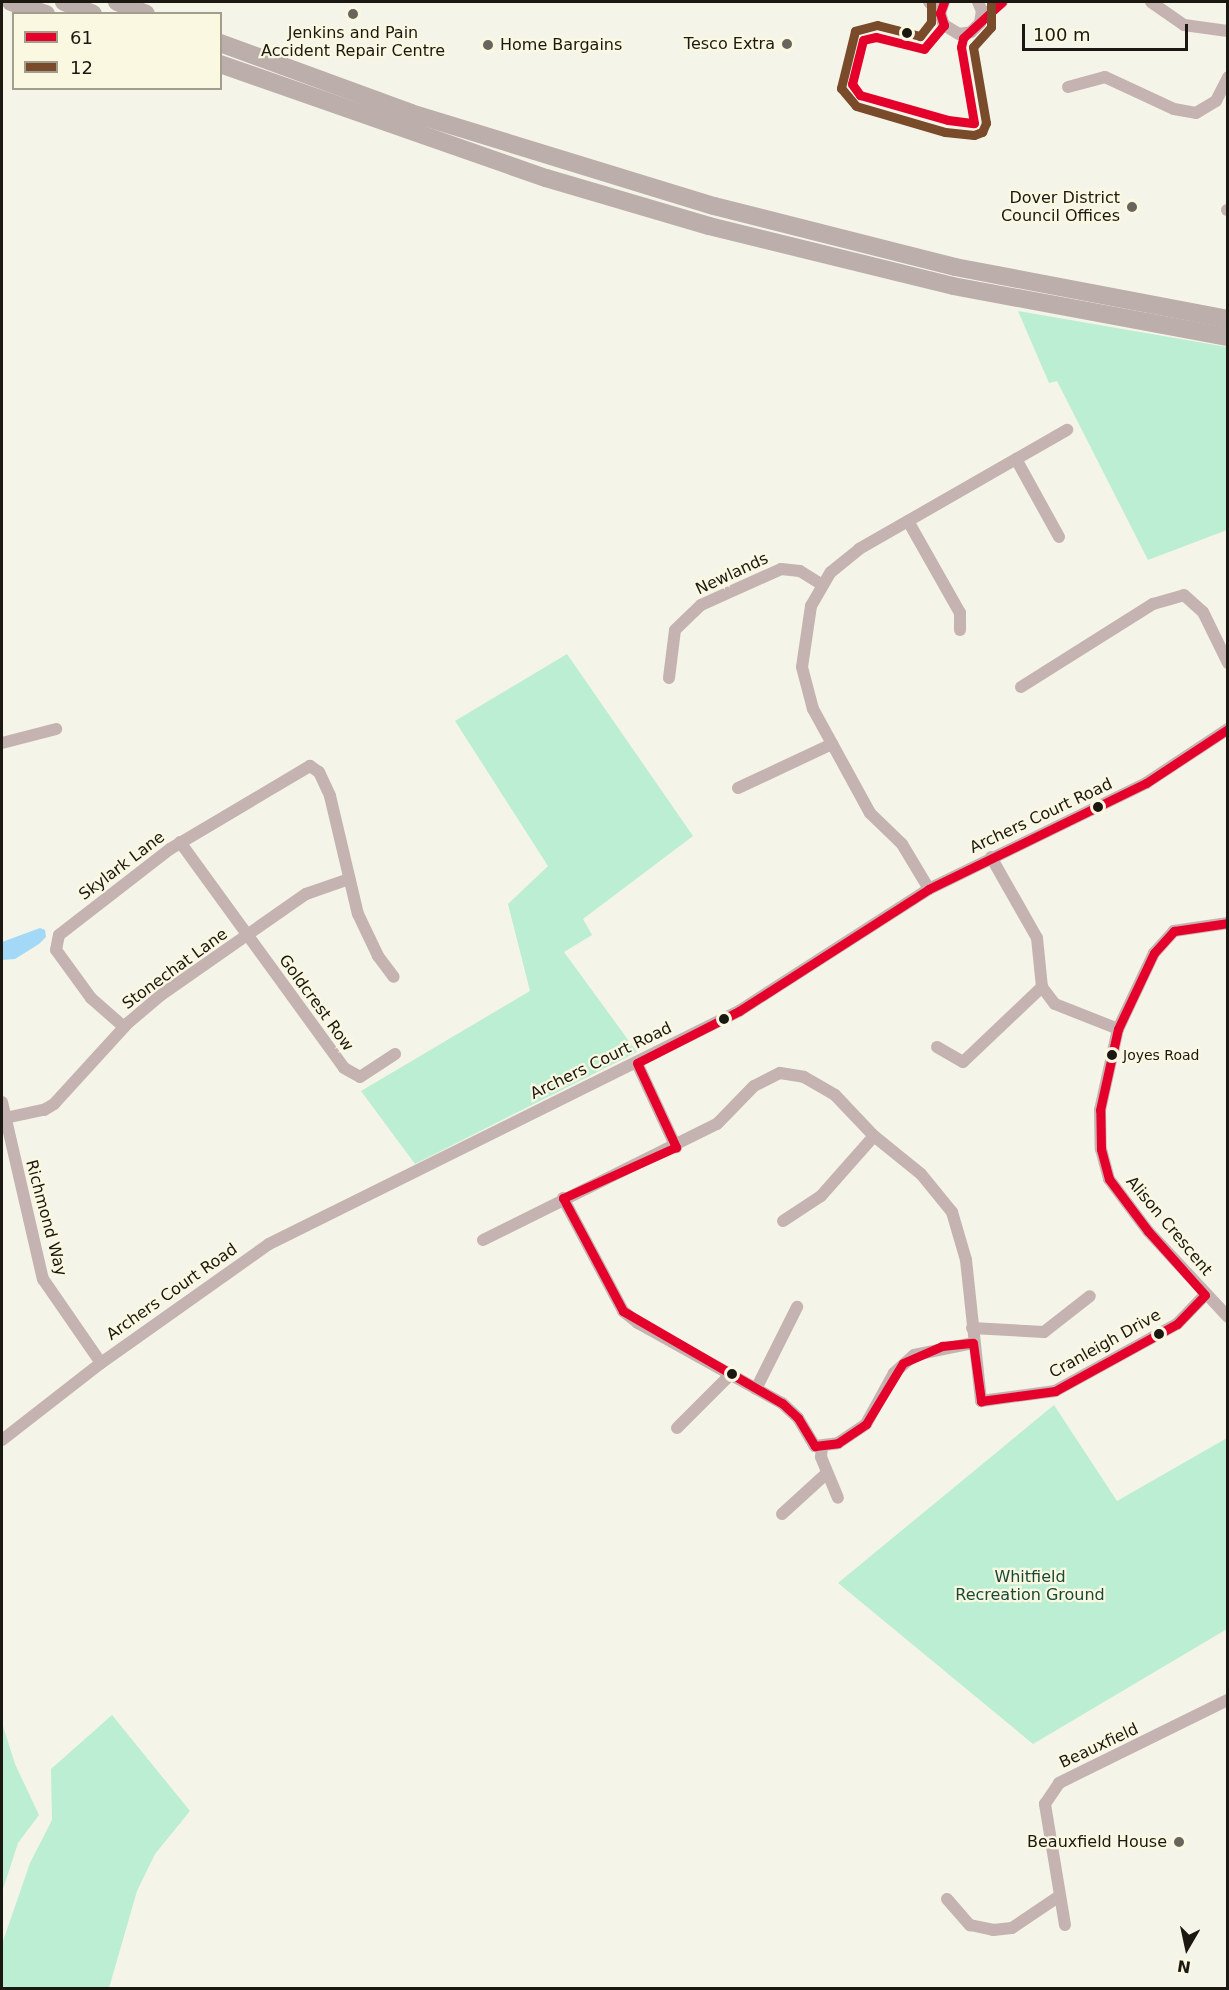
<!DOCTYPE html>
<html>
<head>
<meta charset="utf-8">
<style>
  body { margin:0 }
  #map { position:relative; width:1229px; height:1990px; overflow:hidden; background:#f5f4e8; font-family:"DejaVu Sans",sans-serif }
  div>[style] { position:absolute }
  [style*='--x'] { left:calc(var(--x)*1px); top:calc(var(--y)*1px); width:calc(var(--w)*1px); rotate:calc(var(--a)*1deg) }
  .green>* { inset:0; background:#bbeed3 }
  .water>* { inset:0; background:#a3d9f7 }
  .minor>* { height:12px; margin:-6px; padding:0 6px; transform-origin:6px; border-radius:6px; background:#c5b3b1 }
  .highway>* { height:18px; margin:-9px; padding:0 9px; transform-origin:9px; border-radius:9px; background:#bcaeaa }
  .bus-1>* { height:9px; margin:-4.5px; padding:0 4.5px; transform-origin:4.5px; border-radius:4.5px; background:#e4002b }
  .bus-2>* { height:9px; margin:-4.5px; padding:0 4.5px; transform-origin:4.5px; border-radius:4.5px; background:#7a4b2a }
  .dots>* { width:16px; height:16px; translate:-50% -50%; box-sizing:border-box; border:3px solid #fbf8e2; border-radius:50% }
  span { translate:-50% -50%; white-space:nowrap; text-align:center; line-height:1.15; -webkit-text-stroke:4.5px #fbf8e2; paint-order:stroke }
  .bus-label { font-size:14px; color:#1a1811 }
  .left { translate:0 -50%; text-align:left }
  .poi-label { font-size:16px; color:#1a1811 }
  .right { translate:-100% -50%; text-align:right }
  .street-label { font-size:16px; color:#1a1811 }
  .park-label { font-size:16px; color:#184936 }
  .frame { position:absolute; inset:0; border:3px solid #1a1811; pointer-events:none }
  .legend { position:absolute; left:12px; top:12px; width:210px; height:78px; box-sizing:border-box; background:#fbf8e2; border:2px solid #a19e8e; margin:0; padding:8px 10px; list-style:none; font-size:18px; color:#1a1811 }
  .legend li { display:flex; align-items:center; gap:12px; height:30px }
  .legend b { width:30px; border:2px solid #a19e8e }
  .north { position:absolute; left:1157px; top:1918px; width:60px; height:60px; -webkit-text-stroke:4px #fbf8e2; paint-order:stroke; rotate:189deg; font-size:16px; font-weight:700; line-height:24px; text-align:center; color:#1a1811 }
  .north::after { content:''; display:block; margin:auto; width:21px; height:27px; background:#1a1811; clip-path:polygon(50% 0,100% 100%,50% 72%,0 100%) }
  .scale { position:absolute; left:1022px; top:24px; width:166px; height:27px; box-sizing:border-box; border:3px solid #1a1811; border-top:0; padding-left:8px; font-size:18px; line-height:21px; white-space:nowrap; color:#1a1811; -webkit-text-stroke:4px #fbf8e2; paint-order:stroke }
</style>
</head>
<body>
<div id="map">
  <div class="green">
    <i style="clip-path:polygon(1018px 311px,1227px 347px,1227px 530px,1148px 560px,1057px 381px,1049px 383px)"></i>
    <i style="clip-path:polygon(567px 654px,693px 836px,583px 919px,592px 935px,564px 952px,637px 1052px,415px 1164px,361px 1091px,530px 991px,508px 904px,548px 866px,455px 721px)"></i>
    <i style="clip-path:polygon(1054px 1405px,1117px 1501px,1227px 1438px,1227px 1629px,1033px 1744px,838px 1583px)"></i>
    <i style="clip-path:polygon(112px 1715px,190px 1811px,155px 1854px,137px 1891px,109px 1988px,2px 1988px,2px 1944px,30px 1863px,52px 1820px,51px 1769px)"></i>
    <i style="clip-path:polygon(2px 1723px,15px 1764px,39px 1815px,18px 1843px,2px 1892px)"></i>
  </div>
  <div class="water">
    <i style="clip-path:polygon(40px 928px,45px 930px,46px 937px,39px 944px,15px 959px,2px 960px,2px 942px)"></i>
  </div>
  <div class="minor">
    <i style="--x:929;--y:2;--w:16;--a:45"></i>
    <i style="--x:944;--y:2;--w:12;--a:110"></i>
    <i style="--x:940;--y:13;--w:13;--a:72"></i>
    <i style="--x:944;--y:25;--w:17;--a:31"></i>
    <i style="--x:959;--y:34;--w:12;--a:-9"></i>
    <i style="--x:971;--y:32;--w:13;--a:-45"></i>
    <i style="--x:980;--y:23;--w:12;--a:-81"></i>
    <i style="--x:982;--y:11;--w:10;--a:-114"></i>
    <i style="--x:1151;--y:2;--w:40;--a:34.9"></i>
    <i style="--x:1184;--y:25;--w:44;--a:7.8"></i>
    <i style="--x:982;--y:17;--w:25;--a:-37"></i>
    <i style="--x:1068;--y:87;--w:38;--a:-15"></i>
    <i style="--x:1105;--y:77;--w:76;--a:24.9"></i>
    <i style="--x:1174;--y:109;--w:22;--a:10"></i>
    <i style="--x:1196;--y:113;--w:23;--a:-31"></i>
    <i style="--x:1216;--y:101;--w:27;--a:-63"></i>
    <i style="--x:1227;--y:210;--w:1;--a:0"></i>
    <i style="--x:1016;--y:459;--w:89;--a:61.1"></i>
    <i style="--x:908;--y:521;--w:106;--a:60.5"></i>
    <i style="--x:960;--y:613;--w:17;--a:90"></i>
    <i style="--x:669;--y:678;--w:48;--a:-82.9"></i>
    <i style="--x:675;--y:630;--w:36;--a:-44"></i>
    <i style="--x:701;--y:605;--w:88;--a:-24.2"></i>
    <i style="--x:781;--y:569;--w:19;--a:6"></i>
    <i style="--x:800;--y:571;--w:26;--a:32"></i>
    <i style="--x:1021;--y:687;--w:156;--a:-32.2"></i>
    <i style="--x:1153;--y:604;--w:32;--a:-16"></i>
    <i style="--x:1184;--y:595;--w:25;--a:42"></i>
    <i style="--x:1203;--y:612;--w:57;--a:63.9"></i>
    <i style="--x:2;--y:743;--w:56;--a:-14.5"></i>
    <i style="--x:738;--y:788;--w:104;--a:-25.1"></i>
    <i style="--x:180;--y:842;--w:279;--a:54"></i>
    <i style="--x:344;--y:1068;--w:18;--a:29"></i>
    <i style="--x:360;--y:1077;--w:42;--a:-33.3"></i>
    <i style="--x:991;--y:857;--w:93;--a:60.4"></i>
    <i style="--x:1037;--y:938;--w:49;--a:84.2"></i>
    <i style="--x:1042;--y:987;--w:21;--a:53"></i>
    <i style="--x:1055;--y:1004;--w:68;--a:21.6"></i>
    <i style="--x:929;--y:889;--w:52;--a:-121"></i>
    <i style="--x:902;--y:844;--w:45;--a:-135.9"></i>
    <i style="--x:870;--y:813;--w:119;--a:-118.7"></i>
    <i style="--x:813;--y:709;--w:43;--a:-104.7"></i>
    <i style="--x:802;--y:667;--w:62;--a:-81.6"></i>
    <i style="--x:811;--y:606;--w:39;--a:-60"></i>
    <i style="--x:831;--y:572;--w:36;--a:-39"></i>
    <i style="--x:859;--y:549;--w:240;--a:-29.8"></i>
    <i style="--x:1228;--y:923;--w:55;--a:171.6"></i>
    <i style="--x:1174;--y:931;--w:30;--a:132"></i>
    <i style="--x:1154;--y:953;--w:84;--a:115.3"></i>
    <i style="--x:1118;--y:1029;--w:83;--a:102.5"></i>
    <i style="--x:1100;--y:1110;--w:39;--a:89"></i>
    <i style="--x:1101;--y:1149;--w:31;--a:75"></i>
    <i style="--x:1109;--y:1179;--w:65;--a:53.1"></i>
    <i style="--x:1148;--y:1231;--w:117;--a:47.1"></i>
    <i style="--x:124;--y:1027;--w:44;--a:-138.7"></i>
    <i style="--x:91;--y:998;--w:59;--a:-126.1"></i>
    <i style="--x:56;--y:950;--w:15;--a:-79"></i>
    <i style="--x:59;--y:935;--w:140;--a:-37.8"></i>
    <i style="--x:170;--y:849;--w:163;--a:-30.7"></i>
    <i style="--x:310;--y:766;--w:11;--a:34"></i>
    <i style="--x:319;--y:772;--w:26;--a:65"></i>
    <i style="--x:330;--y:796;--w:121;--a:76.7"></i>
    <i style="--x:358;--y:914;--w:47;--a:64.5"></i>
    <i style="--x:378;--y:956;--w:26;--a:53"></i>
    <i style="--x:937;--y:1047;--w:30;--a:30"></i>
    <i style="--x:963;--y:1062;--w:109;--a:-43.5"></i>
    <i style="--x:637;--y:1063;--w:93;--a:65.1"></i>
    <i style="--x:2;--y:1102;--w:182;--a:77"></i>
    <i style="--x:43;--y:1279;--w:102;--a:55.4"></i>
    <i style="--x:5;--y:1118;--w:40;--a:-12"></i>
    <i style="--x:44;--y:1110;--w:12;--a:-31"></i>
    <i style="--x:54;--y:1104;--w:110;--a:-47.6"></i>
    <i style="--x:128;--y:1023;--w:43;--a:-40.3"></i>
    <i style="--x:161;--y:995;--w:177;--a:-34.9"></i>
    <i style="--x:306;--y:894;--w:46;--a:-19.2"></i>
    <i style="--x:563;--y:1198;--w:128;--a:62"></i>
    <i style="--x:623;--y:1311;--w:19;--a:39"></i>
    <i style="--x:638;--y:1323;--w:165;--a:29.1"></i>
    <i style="--x:782;--y:1403;--w:22;--a:43"></i>
    <i style="--x:798;--y:1418;--w:33;--a:59"></i>
    <i style="--x:815;--y:1446;--w:23;--a:-7"></i>
    <i style="--x:838;--y:1443;--w:34;--a:-34"></i>
    <i style="--x:866;--y:1424;--w:58;--a:-61.2"></i>
    <i style="--x:894;--y:1373;--w:27;--a:-42"></i>
    <i style="--x:914;--y:1355;--w:60;--a:-11.5"></i>
    <i style="--x:783;--y:1221;--w:45;--a:-33.3"></i>
    <i style="--x:821;--y:1196;--w:80;--a:-48.5"></i>
    <i style="--x:483;--y:1240;--w:261;--a:-26.4"></i>
    <i style="--x:717;--y:1124;--w:53;--a:-45.8"></i>
    <i style="--x:754;--y:1086;--w:29;--a:-27"></i>
    <i style="--x:780;--y:1073;--w:24;--a:9"></i>
    <i style="--x:804;--y:1077;--w:36;--a:30"></i>
    <i style="--x:835;--y:1095;--w:57;--a:46.4"></i>
    <i style="--x:874;--y:1136;--w:60;--a:39"></i>
    <i style="--x:921;--y:1174;--w:49;--a:50.8"></i>
    <i style="--x:952;--y:1212;--w:50;--a:73.7"></i>
    <i style="--x:966;--y:1260;--w:142;--a:83.9"></i>
    <i style="--x:981;--y:1401;--w:75;--a:-7.7"></i>
    <i style="--x:1055;--y:1391;--w:139;--a:-28.8"></i>
    <i style="--x:1177;--y:1324;--w:40;--a:-46"></i>
    <i style="--x:972;--y:1328;--w:72;--a:3.2"></i>
    <i style="--x:1044;--y:1332;--w:58;--a:-38"></i>
    <i style="--x:756;--y:1389;--w:92;--a:-63.4"></i>
    <i style="--x:677;--y:1428;--w:75;--a:-45"></i>
    <i style="--x:2;--y:1440;--w:125;--a:-37.9"></i>
    <i style="--x:101;--y:1363;--w:206;--a:-35.3"></i>
    <i style="--x:269;--y:1244;--w:525;--a:-26.37"></i>
    <i style="--x:739;--y:1011;--w:226;--a:-32.7"></i>
    <i style="--x:929;--y:889;--w:242;--a:-26"></i>
    <i style="--x:1146;--y:783;--w:98;--a:-33.4"></i>
    <i style="--x:822;--y:1446;--w:11;--a:95"></i>
    <i style="--x:821;--y:1457;--w:44;--a:67.5"></i>
    <i style="--x:782;--y:1514;--w:59;--a:-42.3"></i>
    <i style="--x:947;--y:1899;--w:35;--a:49"></i>
    <i style="--x:970;--y:1925;--w:24;--a:12"></i>
    <i style="--x:993;--y:1930;--w:19;--a:-6"></i>
    <i style="--x:1012;--y:1928;--w:55;--a:-34"></i>
    <i style="--x:1065;--y:1925;--w:123;--a:-99.4"></i>
    <i style="--x:1045;--y:1804;--w:25;--a:-56"></i>
    <i style="--x:1059;--y:1783;--w:188;--a:-26.2"></i>
  </div>
  <div class="highway">
    <i style="--x:11;--y:2;--w:37;--a:19"></i>
    <i style="--x:64;--y:2;--w:31;--a:22"></i>
    <i style="--x:117;--y:2;--w:31;--a:22"></i>
    <i style="--x:220;--y:43;--w:203;--a:20.1"></i>
    <i style="--x:411;--y:113;--w:317;--a:17.1"></i>
    <i style="--x:714;--y:206;--w:249;--a:14.2"></i>
    <i style="--x:955;--y:267;--w:278;--a:10.8"></i>
    <i style="--x:220;--y:64;--w:345;--a:19.3"></i>
    <i style="--x:546;--y:178;--w:170;--a:16.4"></i>
    <i style="--x:709;--y:226;--w:251;--a:13.8"></i>
    <i style="--x:953;--y:286;--w:280;--a:10.5"></i>
  </div>
  <div class="bus-1">
    <i style="--x:944;--y:2;--w:12;--a:110"></i>
    <i style="--x:940;--y:13;--w:13;--a:72"></i>
    <i style="--x:944;--y:25;--w:31;--a:130"></i>
    <i style="--x:924;--y:49;--w:49;--a:-166"></i>
    <i style="--x:876;--y:37;--w:13;--a:167"></i>
    <i style="--x:863;--y:40;--w:45;--a:104"></i>
    <i style="--x:852;--y:84;--w:14;--a:54"></i>
    <i style="--x:860;--y:95;--w:91;--a:15.9"></i>
    <i style="--x:948;--y:120;--w:26;--a:7"></i>
    <i style="--x:974;--y:123;--w:77;--a:-99.7"></i>
    <i style="--x:961;--y:47;--w:9;--a:-77"></i>
    <i style="--x:963;--y:38;--w:53;--a:-42.7"></i>
    <i style="--x:1228;--y:729;--w:98;--a:146.6"></i>
    <i style="--x:1146;--y:783;--w:242;--a:154"></i>
    <i style="--x:929;--y:889;--w:226;--a:147.3"></i>
    <i style="--x:739;--y:1011;--w:114;--a:153"></i>
    <i style="--x:637;--y:1063;--w:93;--a:65.1"></i>
    <i style="--x:676;--y:1147;--w:124;--a:155.7"></i>
    <i style="--x:563;--y:1198;--w:128;--a:62"></i>
    <i style="--x:623;--y:1311;--w:184;--a:30.1"></i>
    <i style="--x:782;--y:1403;--w:22;--a:43"></i>
    <i style="--x:798;--y:1418;--w:33;--a:59"></i>
    <i style="--x:815;--y:1446;--w:23;--a:-7"></i>
    <i style="--x:838;--y:1443;--w:34;--a:-34"></i>
    <i style="--x:866;--y:1424;--w:71;--a:-58.8"></i>
    <i style="--x:903;--y:1363;--w:43;--a:-23.6"></i>
    <i style="--x:942;--y:1346;--w:31;--a:-6"></i>
    <i style="--x:973;--y:1343;--w:59;--a:82.1"></i>
    <i style="--x:981;--y:1401;--w:75;--a:-7.7"></i>
    <i style="--x:1055;--y:1391;--w:139;--a:-28.8"></i>
    <i style="--x:1177;--y:1324;--w:40;--a:-46"></i>
    <i style="--x:1205;--y:1295;--w:86;--a:-131.7"></i>
    <i style="--x:1148;--y:1231;--w:65;--a:-126.9"></i>
    <i style="--x:1109;--y:1179;--w:31;--a:-105"></i>
    <i style="--x:1101;--y:1149;--w:39;--a:-91"></i>
    <i style="--x:1100;--y:1110;--w:83;--a:-77.5"></i>
    <i style="--x:1118;--y:1029;--w:84;--a:-64.7"></i>
    <i style="--x:1154;--y:953;--w:30;--a:-48"></i>
    <i style="--x:1174;--y:931;--w:55;--a:-8.4"></i>
  </div>
  <div class="bus-2">
    <i style="--x:931;--y:2;--w:20;--a:90"></i>
    <i style="--x:931;--y:22;--w:18;--a:128"></i>
    <i style="--x:920;--y:36;--w:44;--a:-165.7"></i>
    <i style="--x:877;--y:25;--w:23;--a:165"></i>
    <i style="--x:855;--y:31;--w:59;--a:103.8"></i>
    <i style="--x:841;--y:88;--w:23;--a:50"></i>
    <i style="--x:856;--y:106;--w:93;--a:16.3"></i>
    <i style="--x:945;--y:132;--w:29;--a:6"></i>
    <i style="--x:974;--y:135;--w:9;--a:-21"></i>
    <i style="--x:982;--y:132;--w:10;--a:-66"></i>
    <i style="--x:986;--y:123;--w:77;--a:-99.7"></i>
    <i style="--x:973;--y:47;--w:27;--a:-48"></i>
    <i style="--x:991;--y:27;--w:25;--a:-90"></i>
  </div>
  <div class="dots">
    <i style="left:353px;top:14px;background:#67655c"></i>
    <i style="left:907px;top:33px;background:#1a1811"></i>
    <i style="left:787px;top:44px;background:#67655c"></i>
    <i style="left:488px;top:45px;background:#67655c"></i>
    <i style="left:1132px;top:207px;background:#67655c"></i>
    <i style="left:1098px;top:807px;background:#1a1811"></i>
    <i style="left:724px;top:1019px;background:#1a1811"></i>
    <i style="left:1112px;top:1055px;background:#1a1811"></i>
    <i style="left:1159px;top:1334px;background:#1a1811"></i>
    <i style="left:732px;top:1374px;background:#1a1811"></i>
    <i style="left:1179px;top:1842px;background:#67655c"></i>
  </div>
  <div class="bus-label">
    <span class="left" style="left:1123px;top:1055px">Joyes Road</span>
  </div>
  <div class="poi-label">
    <span style="left:353px;top:42px">Jenkins and Pain<br>Accident Repair Centre</span>
    <span class="right" style="left:775px;top:44px">Tesco Extra</span>
    <span class="left" style="left:500px;top:45px">Home Bargains</span>
    <span class="right" style="left:1120px;top:207px">Dover District<br>Council Offices</span>
    <span class="right" style="left:1167px;top:1842px">Beauxfield House</span>
  </div>
  <div class="street-label">
    <span style="left:732px;top:574px;rotate:-25deg">Newlands</span>
    <span style="left:1041px;top:816px;rotate:-25deg">Archers Court Road</span>
    <span style="left:122px;top:866px;rotate:-37deg">Skylark Lane</span>
    <span style="left:175px;top:969px;rotate:-36deg">Stonechat Lane</span>
    <span style="left:316px;top:1003px;rotate:54deg">Goldcrest Row</span>
    <span style="left:601px;top:1061px;rotate:-26deg">Archers Court Road</span>
    <span style="left:46px;top:1218px;rotate:75deg">Richmond Way</span>
    <span style="left:1169px;top:1226px;rotate:50deg">Alison Crescent</span>
    <span style="left:172px;top:1292px;rotate:-35deg">Archers Court Road</span>
    <span style="left:1105px;top:1344px;rotate:-29deg">Cranleigh Drive</span>
    <span style="left:1099px;top:1746px;rotate:-25deg">Beauxfield</span>
  </div>
  <div class="park-label">
    <span style="left:1030px;top:1586px">Whitfield<br>Recreation Ground</span>
  </div>
  <div class="frame"></div>
  <ul class="legend">
  <li><b style="height:8px;background:#e4002b"></b>61</li>
  <li><b style="height:8px;background:#7a4b2a"></b>12</li>
  </ul>
  <div class="north">N</div>
  <div class="scale">100 m</div>
</div>
</body>
</html>
